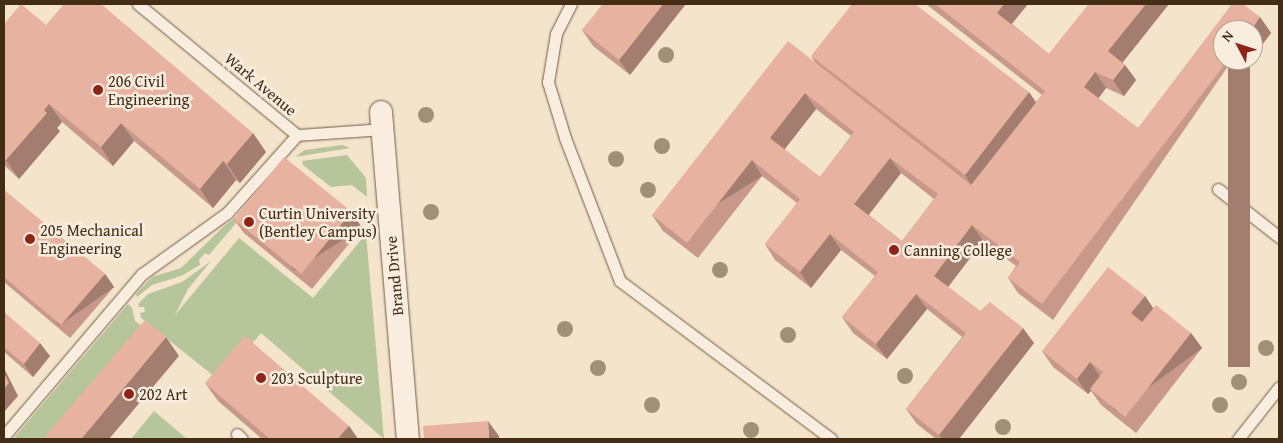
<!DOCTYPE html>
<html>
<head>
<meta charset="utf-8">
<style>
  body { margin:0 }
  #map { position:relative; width:1283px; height:443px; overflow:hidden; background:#f5e4cc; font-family:"Gentium Book Plus",serif }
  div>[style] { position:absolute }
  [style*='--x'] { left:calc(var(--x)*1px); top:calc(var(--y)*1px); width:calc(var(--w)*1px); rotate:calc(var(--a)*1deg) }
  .green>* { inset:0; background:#b7c59b }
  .roads { filter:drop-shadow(0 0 1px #705b43) drop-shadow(0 0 1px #705b43) }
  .service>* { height:11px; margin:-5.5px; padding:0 5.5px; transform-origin:5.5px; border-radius:5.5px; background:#f8edde }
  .minor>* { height:22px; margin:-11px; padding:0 11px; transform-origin:11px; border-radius:11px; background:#f8edde }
  .trees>* { width:16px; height:16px; margin:-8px; border-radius:50%; background:#a09076 }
  .wall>* { inset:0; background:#c8998a }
  .shaded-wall>* { inset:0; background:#a27d70; transform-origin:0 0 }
  .building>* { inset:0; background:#e8b2a0; transform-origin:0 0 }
  .dots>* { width:14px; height:14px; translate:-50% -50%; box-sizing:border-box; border:2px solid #f8edde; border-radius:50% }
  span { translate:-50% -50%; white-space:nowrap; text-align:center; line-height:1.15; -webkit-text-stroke:5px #f8edde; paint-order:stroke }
  .poi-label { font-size:16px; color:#442d15 }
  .left { translate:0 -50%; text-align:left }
  .street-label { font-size:16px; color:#442d15 }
  .frame { position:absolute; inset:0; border:5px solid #442d15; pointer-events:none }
  .north { position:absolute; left:1213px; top:20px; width:50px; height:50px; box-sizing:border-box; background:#f8edde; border:1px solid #b0a08e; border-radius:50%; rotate:310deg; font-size:14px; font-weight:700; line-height:20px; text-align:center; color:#442d15 }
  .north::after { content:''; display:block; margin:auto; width:18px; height:22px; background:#8f2418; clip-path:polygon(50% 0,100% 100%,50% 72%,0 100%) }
</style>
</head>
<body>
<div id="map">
  <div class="green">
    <i style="clip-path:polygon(342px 145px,350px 148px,295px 157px,305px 150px)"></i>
    <i style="clip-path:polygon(347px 155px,366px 178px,367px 197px,352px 185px,331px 187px,303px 165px,302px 161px)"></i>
    <i style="clip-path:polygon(248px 209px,209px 255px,205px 253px,199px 260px,200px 265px,181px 276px,152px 285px,137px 297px,136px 294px,152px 277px,181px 268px,224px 226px)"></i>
    <i style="clip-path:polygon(366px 234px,384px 439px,261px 333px,220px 381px,141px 318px,140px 313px,145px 312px,144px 307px,139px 307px,138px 304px,148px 294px,182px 282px,211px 261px,188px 289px,175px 315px,239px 238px,313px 298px)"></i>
    <i style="clip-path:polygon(128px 304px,132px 308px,135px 321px,158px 338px,72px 439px,13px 439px)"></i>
    <i style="clip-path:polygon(154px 411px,187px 439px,131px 439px)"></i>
  </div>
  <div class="roads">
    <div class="service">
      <i style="--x:138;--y:4;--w:206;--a:39.5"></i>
      <i style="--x:297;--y:135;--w:85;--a:-4"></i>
      <i style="--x:571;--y:4;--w:34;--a:117"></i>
      <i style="--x:556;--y:34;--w:49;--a:99.5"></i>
      <i style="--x:548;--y:82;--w:59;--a:73.1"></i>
      <i style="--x:565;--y:138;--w:153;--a:69"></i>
      <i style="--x:620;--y:281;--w:264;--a:36.8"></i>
      <i style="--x:1218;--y:189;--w:78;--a:38.2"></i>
      <i style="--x:237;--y:434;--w:7;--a:45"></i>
      <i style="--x:4;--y:436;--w:213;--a:-49.6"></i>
      <i style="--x:142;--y:274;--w:105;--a:-35.7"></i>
      <i style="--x:227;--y:213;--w:105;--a:-48.1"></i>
      <i style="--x:1238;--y:439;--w:66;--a:-51.7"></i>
    </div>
    <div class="minor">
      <i style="--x:381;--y:112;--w:328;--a:85.3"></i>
    </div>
  </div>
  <div class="trees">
    <i style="left:666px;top:55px"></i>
    <i style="left:426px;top:115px"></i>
    <i style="left:662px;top:146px"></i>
    <i style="left:616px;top:159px"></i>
    <i style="left:648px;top:190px"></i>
    <i style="left:431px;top:212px"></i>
    <i style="left:720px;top:270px"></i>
    <i style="left:565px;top:329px"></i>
    <i style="left:788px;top:335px"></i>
    <i style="left:1266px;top:348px"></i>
    <i style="left:598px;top:368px"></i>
    <i style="left:905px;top:376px"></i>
    <i style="left:1239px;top:382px"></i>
    <i style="left:652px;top:405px"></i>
    <i style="left:1220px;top:405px"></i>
    <i style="left:1003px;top:427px"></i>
    <i style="left:751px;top:430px"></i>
  </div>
  <div class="wall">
    <i style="clip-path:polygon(603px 4px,630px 75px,593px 46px,582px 30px)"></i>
    <i style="clip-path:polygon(evenodd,926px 4px,1028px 4px,1012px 24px,1049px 54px,1089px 4px,1169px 4px,1122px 62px,1125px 65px,1136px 80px,1124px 96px,1106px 88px,1098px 98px,1138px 128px,1260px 17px,1271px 33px,1253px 57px,1253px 30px,1053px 320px,1018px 293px,1008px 278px,1016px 266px,983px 241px,948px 287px,980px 311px,1034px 343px,959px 439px,936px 439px,917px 424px,906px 409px,962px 337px,927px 309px,887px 359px,853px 333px,842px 317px,875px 276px,841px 250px,811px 288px,775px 260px,765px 244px,797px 203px,762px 176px,698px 258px,663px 231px,652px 215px,816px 64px,811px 56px,1036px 102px,1042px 95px,926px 4px,816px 109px,851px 136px,820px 177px,784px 149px,816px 109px,926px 4px,901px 173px,934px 199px,902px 241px,869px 215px,901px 173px)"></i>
    <i style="clip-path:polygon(4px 24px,46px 25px,266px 152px,240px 183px,236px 180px,213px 208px,134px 141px,113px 166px,62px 122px,57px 128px,60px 131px,19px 179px,4px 165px)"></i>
    <i style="clip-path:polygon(4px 190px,105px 274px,114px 287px,70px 338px,4px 282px)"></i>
    <i style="clip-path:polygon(233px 218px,362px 228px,312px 289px,244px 233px)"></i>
    <i style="clip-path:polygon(1145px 296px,1153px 308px,1191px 333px,1202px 348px,1136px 433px,1101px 405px,1091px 391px,1088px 394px,1053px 367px,1042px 351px)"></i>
    <i style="clip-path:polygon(4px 312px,50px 356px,33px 377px,4px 352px)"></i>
    <i style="clip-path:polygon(205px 383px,349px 426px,358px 439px,262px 439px,218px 401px)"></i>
  </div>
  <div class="shaded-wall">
    <i style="clip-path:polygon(663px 4px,686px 4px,630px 75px,619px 60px)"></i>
    <i style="clip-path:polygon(1004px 4px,1028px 4px,1008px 28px,997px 13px)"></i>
    <i style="clip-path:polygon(1146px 4px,1169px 4px,1119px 67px,1108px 51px)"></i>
    <i style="clip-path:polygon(1260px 17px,1271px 33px,1253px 57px,1253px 30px,1251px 30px)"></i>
    <i style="left:1228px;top:60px;width:22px;height:307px"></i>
    <i style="clip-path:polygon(1125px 65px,1136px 80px,1124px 96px,1113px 80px)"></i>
    <i style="clip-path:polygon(1095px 72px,1106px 88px,1095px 103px,1084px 87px)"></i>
    <i style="clip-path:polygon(1029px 92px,1040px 108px,975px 191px,965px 175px)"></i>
    <i style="clip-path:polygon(805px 93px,816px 109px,781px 154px,770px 138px)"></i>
    <i style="clip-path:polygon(49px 104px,62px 122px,57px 128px,60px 131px,19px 179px,6px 160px)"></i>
    <i style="clip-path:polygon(121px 123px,134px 141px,113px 166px,101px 147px)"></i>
    <i style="clip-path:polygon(253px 133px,266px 152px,240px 183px,227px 164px)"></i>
    <i style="clip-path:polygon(890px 158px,901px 173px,865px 219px,854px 204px)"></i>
    <i style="left:752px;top:160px;width:19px;height:105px;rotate:58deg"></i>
    <i style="clip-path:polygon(223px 161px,236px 180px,213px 208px,200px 189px)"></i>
    <i style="left:352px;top:212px;width:19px;height:80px;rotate:58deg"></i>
    <i style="clip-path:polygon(972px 225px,983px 241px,945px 291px,934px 276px)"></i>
    <i style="clip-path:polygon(830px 234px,841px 250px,811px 288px,800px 272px)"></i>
    <i style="left:105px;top:274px;width:16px;height:67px;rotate:55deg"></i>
    <i style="clip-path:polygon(916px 294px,927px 309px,887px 359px,876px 344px)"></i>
    <i style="clip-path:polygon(1145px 296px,1155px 311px,1142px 329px,1131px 313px)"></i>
    <i style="clip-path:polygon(1023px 328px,1034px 343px,959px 439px,942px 439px,939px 435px)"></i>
    <i style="left:1191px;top:333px;width:19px;height:107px;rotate:54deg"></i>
    <i style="clip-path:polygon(166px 337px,179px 356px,109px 439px,81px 439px)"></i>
    <i style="clip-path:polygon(40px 343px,50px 356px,33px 377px,24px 364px)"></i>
    <i style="clip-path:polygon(1090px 362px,1101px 378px,1088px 394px,1077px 379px)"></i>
    <i style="clip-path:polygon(4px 368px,18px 396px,4px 412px)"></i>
    <i style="clip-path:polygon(488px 421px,499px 436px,499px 439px,489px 439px)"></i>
    <i style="clip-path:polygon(349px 426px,358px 439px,340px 439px,339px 437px)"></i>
  </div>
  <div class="building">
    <i style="clip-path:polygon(21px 4px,46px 25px,64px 4px,101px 4px,253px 133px,227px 164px,223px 161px,200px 189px,121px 123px,101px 147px,49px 104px,44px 110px,47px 113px,6px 160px,4px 158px,4px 24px)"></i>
    <i style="clip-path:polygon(603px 4px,663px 4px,619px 60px,582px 30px)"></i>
    <i style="clip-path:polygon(852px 4px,915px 4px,1029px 92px,965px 175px,811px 56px)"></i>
    <i style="clip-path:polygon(evenodd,935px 4px,1004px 4px,997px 13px,1049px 54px,1089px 4px,1146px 4px,1108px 51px,1125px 65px,1113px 80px,1095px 72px,1084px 87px,1138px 128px,1232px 4px,1243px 4px,1260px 17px,1251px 30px,1223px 30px,1223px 60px,1228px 60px,1042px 304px,1008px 278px,1020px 262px,972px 225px,934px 276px,980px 311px,990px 302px,1023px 328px,939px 435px,906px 409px,966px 333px,916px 294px,876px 344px,842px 317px,878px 272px,830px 234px,800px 272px,765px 244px,800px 199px,752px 160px,687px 243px,652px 215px,788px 41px,971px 185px,1045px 91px,935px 4px,805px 93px,854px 132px,820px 177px,770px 138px,805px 93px,935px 4px,890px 158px,938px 194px,902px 241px,854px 204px,890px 158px)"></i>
    <i style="left:284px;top:157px;width:87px;height:80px;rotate:39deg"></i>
    <i style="clip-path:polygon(4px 190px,105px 274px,61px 325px,4px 277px)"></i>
    <i style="clip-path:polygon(1108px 267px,1145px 296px,1131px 313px,1142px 322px,1156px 305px,1191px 333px,1125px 417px,1090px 389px,1103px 372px,1090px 362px,1077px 379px,1042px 351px)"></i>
    <i style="clip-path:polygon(4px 312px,40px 343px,24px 364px,4px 347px)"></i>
    <i style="clip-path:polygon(145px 320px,166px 337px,81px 439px,43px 439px)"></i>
    <i style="clip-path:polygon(245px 336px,349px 426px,339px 437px,341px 439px,270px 439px,205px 383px)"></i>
    <i style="clip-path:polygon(4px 373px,9px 383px,4px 389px)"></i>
    <i style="clip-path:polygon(488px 421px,489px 439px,424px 439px,423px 426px)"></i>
  </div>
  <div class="dots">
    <i style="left:98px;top:90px;background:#8f2418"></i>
    <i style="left:249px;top:222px;background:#8f2418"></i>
    <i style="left:30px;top:239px;background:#8f2418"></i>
    <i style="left:894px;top:250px;background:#8f2418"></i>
    <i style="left:261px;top:378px;background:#8f2418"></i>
    <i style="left:129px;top:394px;background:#8f2418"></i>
  </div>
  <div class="poi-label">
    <span class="left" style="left:108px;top:90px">206 Civil<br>Engineering</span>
    <span class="left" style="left:259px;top:222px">Curtin University<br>(Bentley Campus)</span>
    <span class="left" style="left:40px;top:239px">205 Mechanical<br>Engineering</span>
    <span class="left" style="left:904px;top:250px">Canning College</span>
    <span class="left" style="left:271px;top:378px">203 Sculpture</span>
    <span class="left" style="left:139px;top:394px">202 Art</span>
  </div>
  <div class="street-label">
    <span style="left:261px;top:84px;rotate:40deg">Wark Avenue</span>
    <span style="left:394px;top:276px;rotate:-95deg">Brand Drive</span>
  </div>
  <div class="frame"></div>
  <div class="north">N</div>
</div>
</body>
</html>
